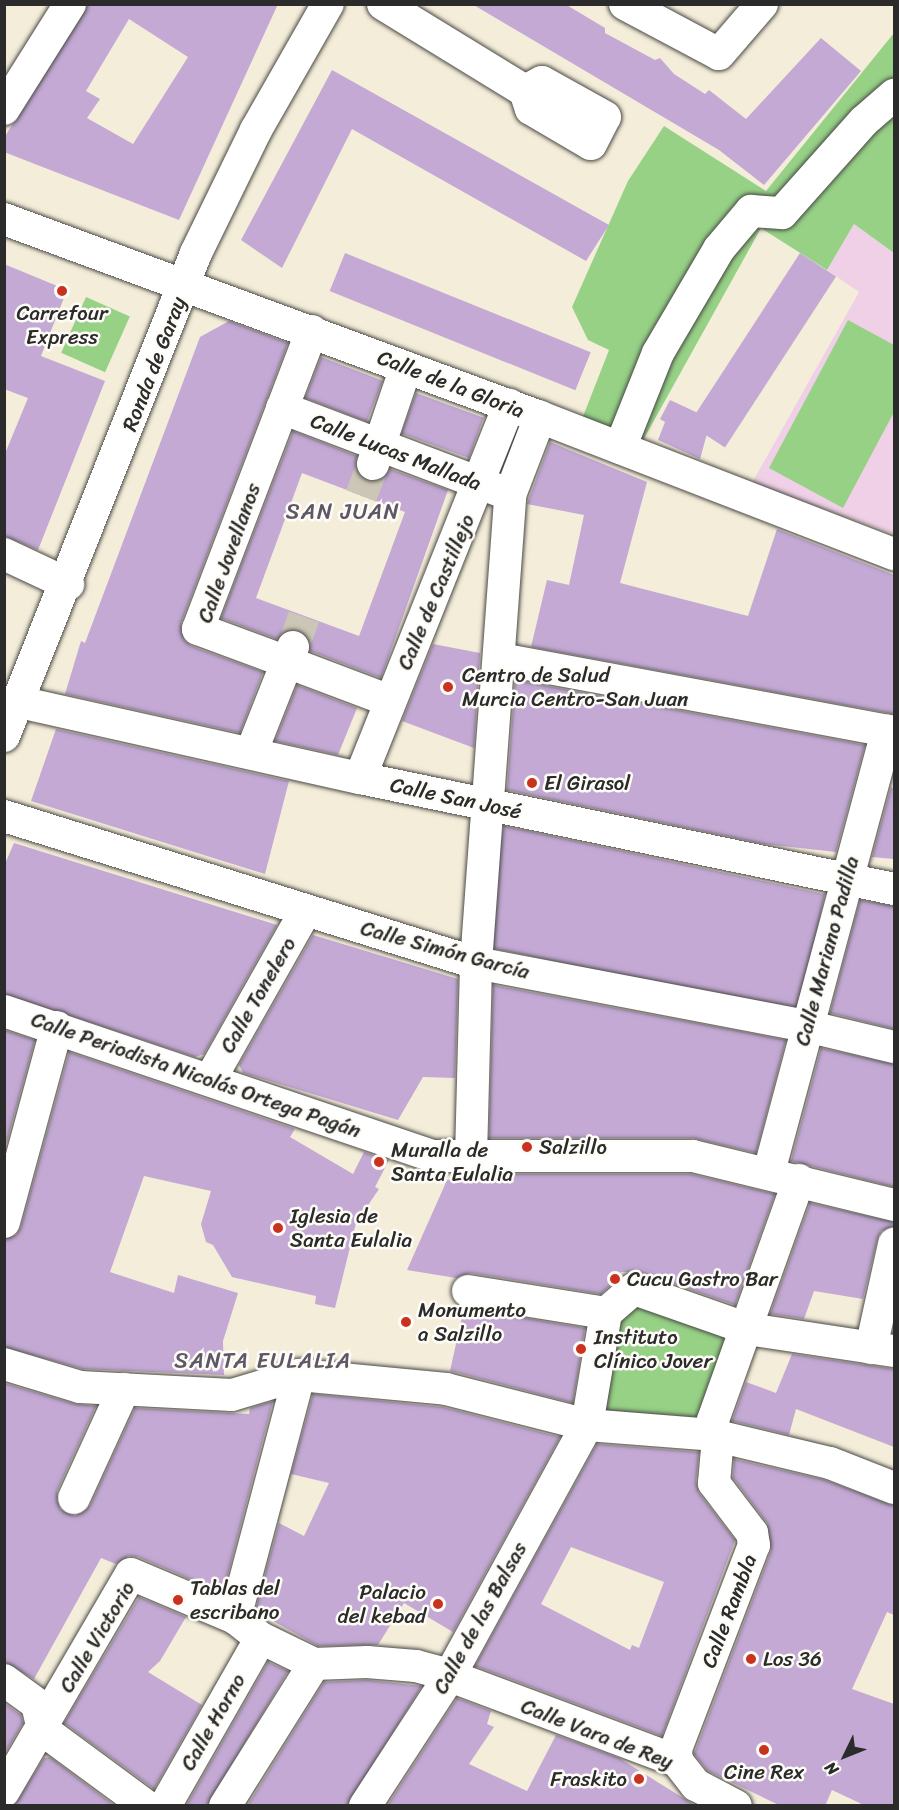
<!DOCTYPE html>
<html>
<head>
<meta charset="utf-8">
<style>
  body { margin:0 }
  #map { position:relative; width:899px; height:1810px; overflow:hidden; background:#f4edd9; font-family:Sriracha,sans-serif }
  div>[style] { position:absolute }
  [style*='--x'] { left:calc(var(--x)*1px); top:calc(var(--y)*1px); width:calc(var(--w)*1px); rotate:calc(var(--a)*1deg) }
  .built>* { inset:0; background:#efd0e6 }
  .green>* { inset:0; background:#96d186; transform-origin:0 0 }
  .building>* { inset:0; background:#c3a9d4; transform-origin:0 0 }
  .street-tunnel>* { height:32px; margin-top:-16px; transform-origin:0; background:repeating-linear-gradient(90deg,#ccc6b6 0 32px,transparent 0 48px) }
  .roads { filter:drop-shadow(0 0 2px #494845) drop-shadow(0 0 2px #494845) }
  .street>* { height:32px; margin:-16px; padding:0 16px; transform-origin:16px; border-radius:16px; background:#fff }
  .dots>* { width:16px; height:16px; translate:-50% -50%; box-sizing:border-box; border:3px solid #fdfcf7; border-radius:50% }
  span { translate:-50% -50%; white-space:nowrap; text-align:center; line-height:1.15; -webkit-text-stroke:5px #fdfcf7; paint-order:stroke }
  .poi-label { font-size:21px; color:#2b2b2b }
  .left { translate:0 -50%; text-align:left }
  .right { translate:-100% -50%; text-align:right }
  .street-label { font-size:21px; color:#2b2b2b }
  .neighbourhood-label { font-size:22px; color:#605766; letter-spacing:1.5px }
  .frame { position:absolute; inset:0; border:6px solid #2b2b2b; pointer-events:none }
  .north { position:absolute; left:815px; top:1726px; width:60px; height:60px; -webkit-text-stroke:4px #fdfcf7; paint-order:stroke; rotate:227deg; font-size:16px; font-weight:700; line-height:24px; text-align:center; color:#2b2b2b }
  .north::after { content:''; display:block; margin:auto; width:21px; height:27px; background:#2b2b2b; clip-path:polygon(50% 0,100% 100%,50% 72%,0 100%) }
</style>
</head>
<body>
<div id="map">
  <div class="built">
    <i style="clip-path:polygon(854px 224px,894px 253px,894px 534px,752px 483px,859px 292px,827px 270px)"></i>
  </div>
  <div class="green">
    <i style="clip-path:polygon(894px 33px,894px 253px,854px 224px,827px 270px,761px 228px,642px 442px,582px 419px,609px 350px,588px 340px,572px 307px,628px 181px,664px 126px,766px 191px)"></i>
    <i style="left:86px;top:297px;width:48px;height:61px;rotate:24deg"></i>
    <i style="clip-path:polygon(848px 320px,894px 345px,894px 412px,843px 508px,769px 468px)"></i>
    <i style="clip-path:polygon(634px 1289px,748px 1329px,713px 1420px,587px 1425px,606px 1313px)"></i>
  </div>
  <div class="building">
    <i style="clip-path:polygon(evenodd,88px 4px,278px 4px,179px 220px,4px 152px,4px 138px,88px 4px,129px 19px,188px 57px,133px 144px,87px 118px,100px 99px,86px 91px,129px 19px)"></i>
    <i style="clip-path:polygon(472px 4px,565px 4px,605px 28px,605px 33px,655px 60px,660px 58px,674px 74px,705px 94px,709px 90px,746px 119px,821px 38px,861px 71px,764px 185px,719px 150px)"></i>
    <i style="clip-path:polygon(332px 70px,609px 225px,586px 261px,352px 129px,282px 268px,241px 240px)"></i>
    <i style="left:345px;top:253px;width:265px;height:41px;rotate:22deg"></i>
    <i style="left:800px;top:253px;width:43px;height:204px;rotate:33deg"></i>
    <i style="clip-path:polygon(4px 264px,67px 290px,41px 356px,105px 381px,38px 550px,4px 536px,4px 456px,28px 398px,4px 389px)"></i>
    <i style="clip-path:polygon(229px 321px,288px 343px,181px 623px,184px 640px,191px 646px,263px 672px,240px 733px,65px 694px,81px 641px,85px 643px,200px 337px)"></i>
    <i style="left:321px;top:357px;width:66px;height:44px;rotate:21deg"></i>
    <i style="left:416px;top:393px;width:72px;height:43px;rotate:20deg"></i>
    <i style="clip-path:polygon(670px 400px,711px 419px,700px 459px,658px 440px,665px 422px,660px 419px)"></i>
    <i style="clip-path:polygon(evenodd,293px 431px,357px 456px,356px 468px,367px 481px,384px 478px,390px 469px,448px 490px,381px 678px,310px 651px,307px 636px,299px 630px,290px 629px,277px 639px,221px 618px,293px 431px,302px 473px,405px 512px,359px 636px,256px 598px,302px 473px)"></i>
    <i style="clip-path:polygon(550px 442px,647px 482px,620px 583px,748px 616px,777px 529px,894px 575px,894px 714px,531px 647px,547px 580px,569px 585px,584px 515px,527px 504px)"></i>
    <i style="clip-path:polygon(433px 644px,480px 653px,474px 748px,402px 721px)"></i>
    <i style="clip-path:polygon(515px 680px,865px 745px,836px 852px,764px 844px,507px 790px)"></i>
    <i style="clip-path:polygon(297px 685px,357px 708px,338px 755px,275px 741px)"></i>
    <i style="clip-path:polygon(56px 729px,289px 781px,265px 874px,31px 801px)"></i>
    <i style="clip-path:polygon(891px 787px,894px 789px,894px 859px,872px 857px)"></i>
    <i style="left:504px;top:826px;width:328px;height:122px;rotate:12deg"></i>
    <i style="clip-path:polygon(14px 843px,277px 925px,204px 1054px,195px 1057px,4px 994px,4px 866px)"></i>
    <i style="clip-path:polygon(860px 900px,894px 906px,894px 1029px,830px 1013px)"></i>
    <i style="clip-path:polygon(313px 935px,458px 979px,455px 1078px,423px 1077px,398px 1120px,243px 1073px,239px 1065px)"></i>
    <i style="clip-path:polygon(493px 985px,786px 1040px,756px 1153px,693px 1138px,489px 1138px)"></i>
    <i style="clip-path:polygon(4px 1030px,35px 1040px,4px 1152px)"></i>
    <i style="clip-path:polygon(821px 1048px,894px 1064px,894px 1187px,791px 1161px)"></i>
    <i style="clip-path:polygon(69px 1052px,295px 1129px,290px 1137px,353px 1174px,364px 1152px,389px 1160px,375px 1187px,379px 1189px,356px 1223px,335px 1308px,315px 1304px,316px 1296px,232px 1277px,213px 1245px,206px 1242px,201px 1224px,211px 1191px,144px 1176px,110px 1272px,174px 1293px,178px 1275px,238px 1293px,223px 1341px,224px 1375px,83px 1369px,4px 1347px,4px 1239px,16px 1235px,21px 1227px)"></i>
    <i style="clip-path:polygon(481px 1174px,691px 1174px,775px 1194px,735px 1305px,639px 1272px,621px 1272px,620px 1277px,601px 1294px,471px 1273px,456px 1278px,407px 1270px,447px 1180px)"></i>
    <i style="clip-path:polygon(810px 1203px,894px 1222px,894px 1227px,881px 1231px,877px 1240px,863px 1299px,814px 1291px,804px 1319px,770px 1314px)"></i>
    <i style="clip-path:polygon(464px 1308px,585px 1328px,573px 1403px,450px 1371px)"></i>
    <i style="clip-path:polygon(792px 1354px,894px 1369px,894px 1447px,796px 1409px,789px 1435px,732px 1421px,746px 1382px,776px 1393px)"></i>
    <i style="clip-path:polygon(4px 1383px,75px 1404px,96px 1406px,57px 1491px,60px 1509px,75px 1516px,90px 1506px,135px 1408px,249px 1414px,250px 1408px,273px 1401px,223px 1593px,138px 1557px,129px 1556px,116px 1564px,101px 1558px,34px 1679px,4px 1662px)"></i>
    <i style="clip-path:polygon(313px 1394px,443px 1407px,560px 1437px,453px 1632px,404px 1603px,378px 1645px,318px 1646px,255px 1611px,279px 1523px,304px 1536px,329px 1483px,291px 1474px)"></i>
    <i style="clip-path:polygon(evenodd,597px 1444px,699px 1452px,696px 1481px,699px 1493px,735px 1540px,662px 1736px,475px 1666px,597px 1444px,571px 1547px,664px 1582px,639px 1648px,632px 1645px,630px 1650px,541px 1604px,571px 1547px)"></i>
    <i style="clip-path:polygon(734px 1459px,825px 1480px,894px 1506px,894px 1615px,887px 1612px,852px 1689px,894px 1704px,894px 1806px,866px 1806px,832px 1790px,825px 1806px,781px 1806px,708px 1771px,694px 1754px,771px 1551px,767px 1523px,733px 1478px)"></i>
    <i style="clip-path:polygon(139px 1597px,186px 1617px,160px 1661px,148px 1672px,202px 1705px,154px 1789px,64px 1723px)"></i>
    <i style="clip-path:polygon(268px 1662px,288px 1671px,207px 1806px,186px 1806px)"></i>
    <i style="clip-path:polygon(367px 1680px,422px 1686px,347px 1806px,247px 1806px,324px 1682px)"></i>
    <i style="clip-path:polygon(457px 1698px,491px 1711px,487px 1724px,494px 1727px,469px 1764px,527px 1791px,556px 1735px,619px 1758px,696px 1806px,387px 1806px)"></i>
    <i style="clip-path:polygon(4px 1703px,21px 1715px,23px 1723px,4px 1755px)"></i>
    <i style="clip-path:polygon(50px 1757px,115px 1806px,14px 1806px,44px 1758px)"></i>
  </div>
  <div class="street-tunnel">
    <i style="--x:361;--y:496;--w:34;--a:-69"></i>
    <i style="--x:293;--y:647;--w:37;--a:-70"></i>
  </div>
  <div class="roads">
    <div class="street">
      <i style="--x:383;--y:4;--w:167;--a:31.5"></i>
      <i style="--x:525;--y:91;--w:19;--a:72"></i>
      <i style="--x:531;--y:109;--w:69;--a:30.3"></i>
      <i style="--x:591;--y:144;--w:30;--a:-63"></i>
      <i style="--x:605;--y:117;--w:72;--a:-150.9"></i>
      <i style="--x:542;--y:82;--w:19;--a:152"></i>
      <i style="--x:625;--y:4;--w:106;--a:28"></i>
      <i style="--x:719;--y:54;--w:66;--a:-49.3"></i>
      <i style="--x:4;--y:109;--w:124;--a:-57.8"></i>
      <i style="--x:4;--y:219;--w:571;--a:20.27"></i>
      <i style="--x:540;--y:417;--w:380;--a:21.2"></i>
      <i style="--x:282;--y:408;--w:233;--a:20.8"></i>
      <i style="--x:620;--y:448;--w:102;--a:-68.2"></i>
      <i style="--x:658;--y:353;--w:121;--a:-59.6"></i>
      <i style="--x:719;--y:249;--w:50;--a:-49.9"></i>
      <i style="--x:751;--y:211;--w:31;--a:4"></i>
      <i style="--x:782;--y:213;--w:123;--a:-48.3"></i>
      <i style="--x:864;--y:121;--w:40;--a:-41"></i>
      <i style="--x:373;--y:464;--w:102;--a:-71.2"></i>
      <i style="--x:4;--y:554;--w:71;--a:25.1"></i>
      <i style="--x:293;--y:647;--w:16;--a:112"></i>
      <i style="--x:287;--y:662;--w:110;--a:20.7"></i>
      <i style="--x:500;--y:659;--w:401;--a:10.5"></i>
      <i style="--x:19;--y:702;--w:349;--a:12.6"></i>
      <i style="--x:360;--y:778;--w:545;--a:11.74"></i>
      <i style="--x:4;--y:736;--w:520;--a:-68.32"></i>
      <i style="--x:196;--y:253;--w:137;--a:-64"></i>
      <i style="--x:256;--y:130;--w:145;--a:-60.3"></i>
      <i style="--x:251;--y:753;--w:98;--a:-68.4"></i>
      <i style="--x:287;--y:662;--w:95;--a:-159.7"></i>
      <i style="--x:198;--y:629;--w:319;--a:-69.1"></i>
      <i style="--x:360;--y:778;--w:402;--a:-68.2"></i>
      <i style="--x:4;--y:816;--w:494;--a:17.3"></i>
      <i style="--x:476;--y:963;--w:336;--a:10.8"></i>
      <i style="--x:806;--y:1026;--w:90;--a:13.4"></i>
      <i style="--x:4;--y:1011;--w:452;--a:18.7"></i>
      <i style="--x:432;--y:1156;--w:261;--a:0"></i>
      <i style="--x:693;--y:1156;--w:207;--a:13.7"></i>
      <i style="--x:211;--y:1078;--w:191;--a:-60.5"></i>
      <i style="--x:471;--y:1157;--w:194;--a:-88.5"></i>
      <i style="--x:476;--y:963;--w:469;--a:-85.8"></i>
      <i style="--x:510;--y:495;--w:84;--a:-69"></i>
      <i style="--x:769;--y:1172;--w:457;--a:-75"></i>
      <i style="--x:4;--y:1222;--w:202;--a:-74.8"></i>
      <i style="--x:468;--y:1291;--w:140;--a:9.1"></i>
      <i style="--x:871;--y:1348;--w:107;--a:-77.5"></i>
      <i style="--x:4;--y:1364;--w:79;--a:16.8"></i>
      <i style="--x:80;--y:1387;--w:152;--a:3"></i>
      <i style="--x:232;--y:1395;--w:70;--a:-16.6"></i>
      <i style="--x:299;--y:1375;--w:148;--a:5.4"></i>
      <i style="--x:446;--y:1389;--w:146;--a:14.3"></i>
      <i style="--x:587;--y:1425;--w:126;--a:4.5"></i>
      <i style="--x:713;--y:1435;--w:120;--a:13.5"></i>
      <i style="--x:830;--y:1463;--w:69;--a:21.3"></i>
      <i style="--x:74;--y:1498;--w:120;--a:-65.4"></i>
      <i style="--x:235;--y:1618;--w:251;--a:-75.2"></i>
      <i style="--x:4;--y:1680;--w:41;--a:36"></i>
      <i style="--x:37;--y:1704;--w:27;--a:77"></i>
      <i style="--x:43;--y:1730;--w:128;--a:36.4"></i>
      <i style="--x:677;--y:1761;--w:12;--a:-95"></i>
      <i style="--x:676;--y:1749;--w:218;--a:-69.1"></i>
      <i style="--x:754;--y:1545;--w:12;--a:-99"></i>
      <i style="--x:752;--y:1533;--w:63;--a:-127.2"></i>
      <i style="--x:714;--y:1483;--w:34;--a:-85"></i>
      <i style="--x:717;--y:1449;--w:29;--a:-98"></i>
      <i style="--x:713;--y:1420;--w:255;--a:-70.3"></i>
      <i style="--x:4;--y:1791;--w:251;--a:-59.7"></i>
      <i style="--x:131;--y:1574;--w:113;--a:22.9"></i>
      <i style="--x:235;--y:1618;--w:33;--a:38"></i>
      <i style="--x:261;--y:1638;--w:59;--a:26.1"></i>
      <i style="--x:314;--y:1664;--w:53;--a:-2.2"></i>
      <i style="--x:367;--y:1662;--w:49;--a:4.7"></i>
      <i style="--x:416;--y:1666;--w:27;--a:15"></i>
      <i style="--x:442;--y:1673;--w:251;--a:20.5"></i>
      <i style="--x:677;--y:1761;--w:31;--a:52"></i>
      <i style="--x:696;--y:1785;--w:45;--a:27.7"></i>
      <i style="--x:165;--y:1806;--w:193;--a:-60.3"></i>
      <i style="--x:225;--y:1806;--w:168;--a:-57.9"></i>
      <i style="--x:365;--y:1806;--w:154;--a:-56.9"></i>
      <i style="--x:449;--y:1677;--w:287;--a:-61.3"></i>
      <i style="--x:587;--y:1425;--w:114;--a:-80.4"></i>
      <i style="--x:606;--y:1313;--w:37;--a:-41"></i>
      <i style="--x:634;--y:1289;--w:121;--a:19.3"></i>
      <i style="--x:748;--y:1329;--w:148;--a:8.6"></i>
    </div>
  </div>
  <div class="dots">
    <i style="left:62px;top:291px;background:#c8321e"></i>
    <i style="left:448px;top:687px;background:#c8321e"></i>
    <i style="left:532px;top:783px;background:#c8321e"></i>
    <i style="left:527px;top:1147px;background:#c8321e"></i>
    <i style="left:379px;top:1162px;background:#c8321e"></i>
    <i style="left:278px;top:1228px;background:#c8321e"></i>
    <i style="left:615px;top:1279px;background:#c8321e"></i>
    <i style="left:406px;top:1322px;background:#c8321e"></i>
    <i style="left:581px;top:1349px;background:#c8321e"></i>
    <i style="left:178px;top:1600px;background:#c8321e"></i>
    <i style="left:438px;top:1604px;background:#c8321e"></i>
    <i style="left:751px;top:1659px;background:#c8321e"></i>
    <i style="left:764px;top:1750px;background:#c8321e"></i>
    <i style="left:639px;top:1779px;background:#c8321e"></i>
  </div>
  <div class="poi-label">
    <span style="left:62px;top:325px">Carrefour<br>Express</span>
    <span class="left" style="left:462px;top:687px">Centro de Salud<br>Murcia Centro-San Juan</span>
    <span class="left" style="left:544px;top:783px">El Girasol</span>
    <span class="left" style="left:539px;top:1147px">Salzillo</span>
    <span class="left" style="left:391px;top:1162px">Muralla de<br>Santa Eulalia</span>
    <span class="left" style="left:290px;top:1228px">Iglesia de<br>Santa Eulalia</span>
    <span class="left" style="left:627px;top:1279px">Cucu Gastro Bar</span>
    <span class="left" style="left:418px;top:1322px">Monumento<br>a Salzillo</span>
    <span class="left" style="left:594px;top:1349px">Instituto<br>Clínico Jover</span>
    <span class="left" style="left:190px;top:1600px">Tablas del<br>escribano</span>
    <span class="right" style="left:426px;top:1604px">Palacio<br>del kebad</span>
    <span class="left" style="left:763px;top:1659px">Los 36</span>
    <span style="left:764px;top:1772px">Cine Rex</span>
    <span class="right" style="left:627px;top:1779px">Fraskito</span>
  </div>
  <div class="street-label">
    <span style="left:154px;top:364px;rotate:-69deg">Ronda de Garay</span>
    <span style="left:451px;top:384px;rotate:21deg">Calle de la Gloria</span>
    <span style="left:396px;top:452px;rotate:21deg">Calle Lucas Mallada</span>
    <span style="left:229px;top:553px;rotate:-70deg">Calle Jovellanos</span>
    <span style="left:436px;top:592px;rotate:-67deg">Calle de Castillejo</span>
    <span style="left:456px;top:798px;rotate:12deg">Calle San José</span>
    <span style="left:445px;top:950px;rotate:15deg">Calle Simón García</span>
    <span style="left:827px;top:951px;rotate:-75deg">Calle Mariano Padilla</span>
    <span style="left:258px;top:995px;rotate:-60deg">Calle Tonelero</span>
    <span style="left:196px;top:1075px;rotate:19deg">Calle Periodista Nicolás Ortega Pagán</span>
    <span style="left:729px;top:1611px;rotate:-69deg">Calle Rambla</span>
    <span style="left:480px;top:1618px;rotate:-61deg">Calle de las Balsas</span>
    <span style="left:97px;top:1637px;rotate:-59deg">Calle Victorio</span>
    <span style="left:213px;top:1722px;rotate:-60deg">Calle Horno</span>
    <span style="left:597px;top:1734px;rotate:21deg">Calle Vara de Rey</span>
  </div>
  <div class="neighbourhood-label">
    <span style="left:343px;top:512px">SAN JUAN</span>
    <span style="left:263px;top:1361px">SANTA EULALIA</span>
  </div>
  <div class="frame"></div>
  <div class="north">N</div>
</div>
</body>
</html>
